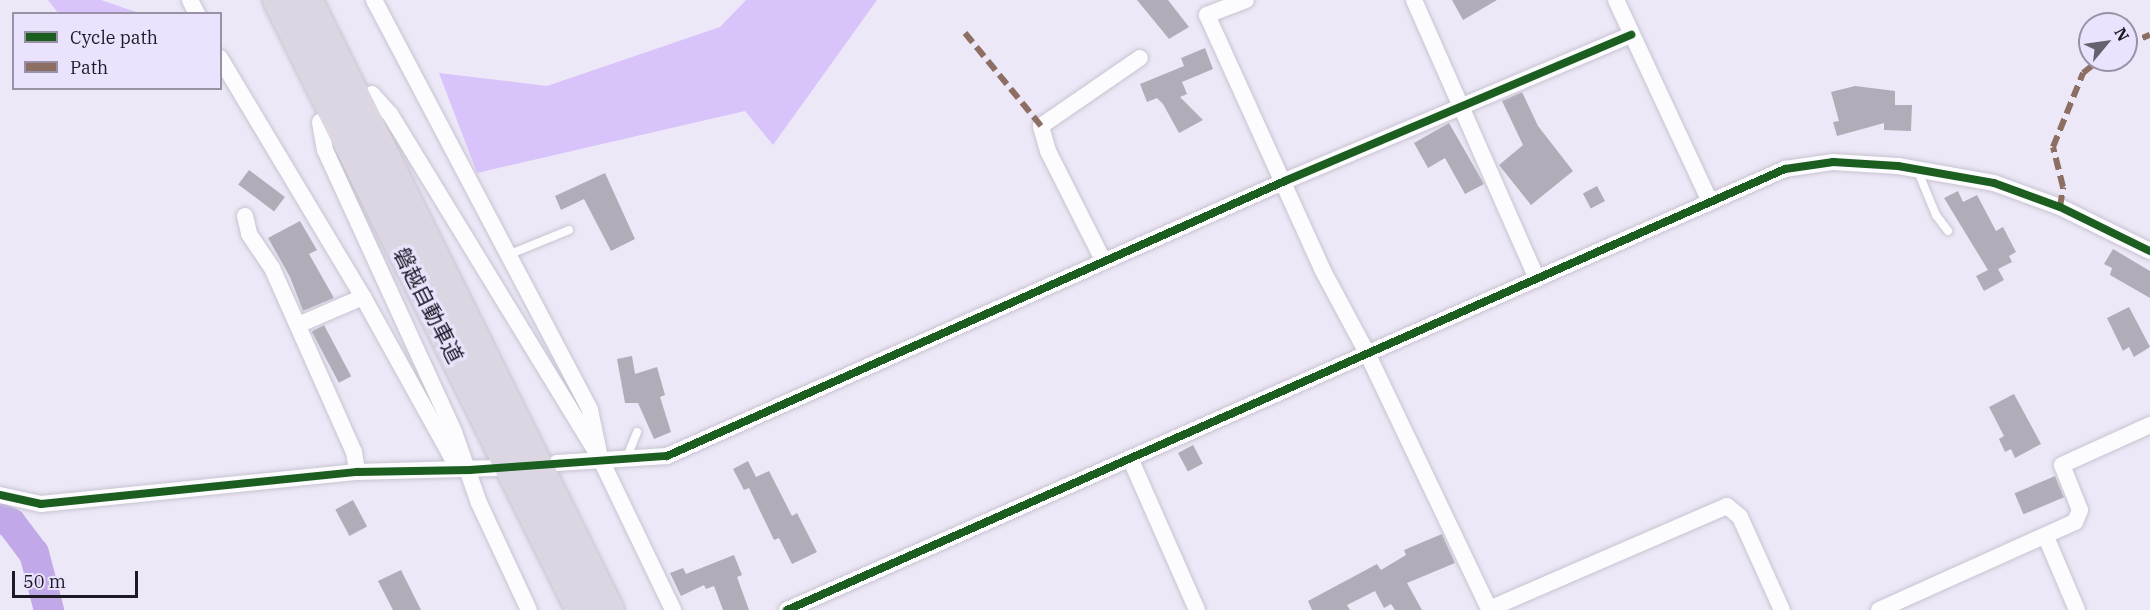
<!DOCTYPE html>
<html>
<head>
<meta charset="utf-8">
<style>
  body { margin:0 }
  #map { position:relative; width:2150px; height:610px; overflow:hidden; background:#ede8f7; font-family:"IBM Plex Serif","Noto Sans JP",serif }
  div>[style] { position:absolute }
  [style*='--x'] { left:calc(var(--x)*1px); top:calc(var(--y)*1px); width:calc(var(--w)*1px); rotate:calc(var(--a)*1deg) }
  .forest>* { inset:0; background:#d8c3fa }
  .river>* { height:30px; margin:-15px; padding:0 15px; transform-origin:15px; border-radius:15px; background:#c1a8e8 }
  .building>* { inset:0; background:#b0acb8; transform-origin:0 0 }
  .roads { filter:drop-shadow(0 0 2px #c8c3d1) drop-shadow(0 0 2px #c8c3d1) }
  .service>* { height:8px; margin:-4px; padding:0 4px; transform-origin:4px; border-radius:4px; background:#fcfcfe }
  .minor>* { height:16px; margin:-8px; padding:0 8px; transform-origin:8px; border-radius:8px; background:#fcfcfe }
  .motorway>* { height:30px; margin:-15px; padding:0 15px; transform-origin:15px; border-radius:15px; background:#dbd6e2 }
  .quiet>* { height:6px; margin-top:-3px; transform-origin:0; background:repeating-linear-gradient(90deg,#8d6e63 0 12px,transparent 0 18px) }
  .cycleway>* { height:8px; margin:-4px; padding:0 4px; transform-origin:4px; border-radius:4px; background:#1b5e20 }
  span { translate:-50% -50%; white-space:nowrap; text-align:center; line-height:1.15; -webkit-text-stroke:6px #ebe2fd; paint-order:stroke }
  .street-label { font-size:21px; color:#1d1925 }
  .legend { position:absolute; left:12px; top:12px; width:210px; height:78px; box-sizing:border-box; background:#ebe2fd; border:2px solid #9992a7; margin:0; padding:8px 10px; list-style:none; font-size:18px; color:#1d1925 }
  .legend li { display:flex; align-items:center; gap:12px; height:30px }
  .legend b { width:30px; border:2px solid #9992a7 }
  .north { position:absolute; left:2078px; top:12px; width:60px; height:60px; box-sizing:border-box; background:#ebe2fd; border:2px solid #9992a7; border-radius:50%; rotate:61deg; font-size:16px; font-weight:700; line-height:24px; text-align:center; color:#1d1925 }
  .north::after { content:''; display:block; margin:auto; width:21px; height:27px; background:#66616e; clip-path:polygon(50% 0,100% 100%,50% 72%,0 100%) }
  .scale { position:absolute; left:12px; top:571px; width:126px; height:27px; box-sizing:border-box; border:3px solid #1d1925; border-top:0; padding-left:8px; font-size:18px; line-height:21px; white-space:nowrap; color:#1d1925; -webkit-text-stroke:4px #ebe2fd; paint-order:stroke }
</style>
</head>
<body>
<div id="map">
  <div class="forest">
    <i style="clip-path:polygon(48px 0,101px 0,139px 13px,58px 13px)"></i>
    <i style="clip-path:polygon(746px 0,877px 0,773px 145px,745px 111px,477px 173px,439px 73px,547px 86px,720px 27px)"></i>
  </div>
  <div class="river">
    <i style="--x:0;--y:518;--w:12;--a:24"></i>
    <i style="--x:11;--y:523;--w:38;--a:53"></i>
    <i style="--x:34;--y:553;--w:59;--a:75.3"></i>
  </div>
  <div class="building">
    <i style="clip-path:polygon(1137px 0,1168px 0,1189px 27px,1169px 39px)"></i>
    <i style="clip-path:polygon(1452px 0,1497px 0,1463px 20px)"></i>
    <i style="clip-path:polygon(1205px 48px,1213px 69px,1182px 82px,1187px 94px,1180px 97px,1203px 120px,1179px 133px,1163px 104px,1157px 98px,1147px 102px,1140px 84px,1184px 66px,1181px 58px)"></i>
    <i style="clip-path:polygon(1855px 86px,1895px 91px,1895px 105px,1912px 105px,1911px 131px,1884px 130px,1884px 123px,1837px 136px,1833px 122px,1839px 121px,1831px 92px)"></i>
    <i style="clip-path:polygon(1522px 92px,1538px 126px,1573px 171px,1531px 205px,1499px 165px,1523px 145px,1502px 101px)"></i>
    <i style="clip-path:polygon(1449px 123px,1484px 184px,1465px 194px,1445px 158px,1428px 168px,1414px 143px)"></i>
    <i style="left:249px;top:170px;width:45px;height:18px;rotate:37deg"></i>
    <i style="clip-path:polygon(605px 173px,635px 239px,611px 251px,584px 199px,561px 210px,555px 196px)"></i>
    <i style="left:1597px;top:186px;width:17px;height:16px;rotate:62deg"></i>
    <i style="clip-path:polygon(1958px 191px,1963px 202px,1977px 195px,1996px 231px,2003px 227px,2016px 252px,2009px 256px,2012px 262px,1998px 269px,2004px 280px,1984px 291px,1976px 276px,1988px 270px,1944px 198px)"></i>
    <i style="clip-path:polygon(300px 221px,317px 250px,309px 254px,334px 298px,303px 311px,290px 277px,268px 238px)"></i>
    <i style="clip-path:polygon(2113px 249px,2150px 271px,2150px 298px,2110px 275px,2112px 268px,2104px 264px)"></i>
    <i style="clip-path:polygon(2129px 307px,2150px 347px,2134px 357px,2129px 347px,2123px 351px,2107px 318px)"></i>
    <i style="left:324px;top:325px;width:58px;height:14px;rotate:62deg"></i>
    <i style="clip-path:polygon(632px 356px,635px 374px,657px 367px,665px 395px,660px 397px,671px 432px,654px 439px,638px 403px,625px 403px,617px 359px)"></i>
    <i style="clip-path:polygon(2014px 394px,2041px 444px,2015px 458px,2011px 449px,2005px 452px,1999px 439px,2004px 436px,1989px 407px)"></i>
    <i style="left:1193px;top:445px;width:21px;height:17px;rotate:62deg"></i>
    <i style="clip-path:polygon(748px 461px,756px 477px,769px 471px,792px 516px,797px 513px,817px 552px,792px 564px,779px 538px,774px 540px,749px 488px,744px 490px,733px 469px)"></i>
    <i style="left:2055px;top:476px;width:23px;height:44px;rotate:67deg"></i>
    <i style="left:353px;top:500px;width:30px;height:20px;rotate:62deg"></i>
    <i style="clip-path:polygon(1442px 534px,1455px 563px,1407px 583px,1422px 610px,1395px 610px,1391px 604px,1384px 608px,1375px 591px,1347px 605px,1350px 610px,1312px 610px,1308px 601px,1377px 564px,1381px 570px,1406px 555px,1404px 550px)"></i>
    <i style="clip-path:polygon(734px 555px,742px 575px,737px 577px,749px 610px,723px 610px,714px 586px,706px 589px,704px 585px,681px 596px,670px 573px,683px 568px,686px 574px)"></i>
    <i style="clip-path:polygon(401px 570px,421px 610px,393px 610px,378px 581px)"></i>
  </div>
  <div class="roads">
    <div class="service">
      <i style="--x:1917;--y:169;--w:50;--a:67.6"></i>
      <i style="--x:1936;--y:215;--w:20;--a:53"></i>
      <i style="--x:508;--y:255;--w:66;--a:-22.3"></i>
      <i style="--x:627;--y:457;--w:27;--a:-68"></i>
    </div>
    <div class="minor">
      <i style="--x:190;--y:0;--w:16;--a:63"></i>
      <i style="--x:374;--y:0;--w:463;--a:62.2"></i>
      <i style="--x:590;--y:410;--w:49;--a:78.2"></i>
      <i style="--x:600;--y:458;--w:169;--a:64.3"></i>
      <i style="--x:1246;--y:0;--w:42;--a:159"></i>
      <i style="--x:1207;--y:15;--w:279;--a:65.6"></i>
      <i style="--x:1322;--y:269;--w:95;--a:61.8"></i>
      <i style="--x:1367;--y:353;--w:284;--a:64.5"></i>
      <i style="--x:1489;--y:609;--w:259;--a:-23.4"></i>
      <i style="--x:1727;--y:506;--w:17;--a:40"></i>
      <i style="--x:1740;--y:517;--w:102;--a:65.7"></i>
      <i style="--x:1414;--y:0;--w:305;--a:66.2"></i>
      <i style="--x:1616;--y:0;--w:223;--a:65"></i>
      <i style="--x:220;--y:58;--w:279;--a:59.1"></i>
      <i style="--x:363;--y:297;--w:182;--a:61"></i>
      <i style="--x:451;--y:456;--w:23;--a:38"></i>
      <i style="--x:372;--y:94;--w:27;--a:48"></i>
      <i style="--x:390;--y:114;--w:399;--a:58.6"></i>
      <i style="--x:320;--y:122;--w:28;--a:80"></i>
      <i style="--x:325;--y:150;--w:310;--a:65.4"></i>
      <i style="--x:454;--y:432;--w:75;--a:70.6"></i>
      <i style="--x:479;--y:503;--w:118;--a:65"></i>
      <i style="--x:245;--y:216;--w:18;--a:77"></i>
      <i style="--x:249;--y:234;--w:41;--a:55.9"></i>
      <i style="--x:272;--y:268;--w:201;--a:66"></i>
      <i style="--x:354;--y:452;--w:20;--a:81"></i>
      <i style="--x:1103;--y:260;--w:122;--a:-116.8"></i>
      <i style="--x:1048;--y:151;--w:26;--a:-106"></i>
      <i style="--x:1041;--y:126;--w:120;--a:-34.5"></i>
      <i style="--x:298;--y:325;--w:71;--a:-23.3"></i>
      <i style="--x:1130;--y:458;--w:166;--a:66.2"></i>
      <i style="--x:557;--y:463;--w:110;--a:-3.6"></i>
      <i style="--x:667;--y:456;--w:676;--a:-23.99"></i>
      <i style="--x:1285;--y:181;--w:376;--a:-22.9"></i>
      <i style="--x:0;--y:495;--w:42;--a:12.4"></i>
      <i style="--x:41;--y:504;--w:318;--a:-5.8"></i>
      <i style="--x:357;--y:472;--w:139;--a:-1.6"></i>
      <i style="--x:2046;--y:537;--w:79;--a:67"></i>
      <i style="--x:787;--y:610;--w:1091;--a:-23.84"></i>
      <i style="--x:1785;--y:169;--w:49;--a:-8.3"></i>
      <i style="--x:1833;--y:162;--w:65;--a:3.5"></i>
      <i style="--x:1898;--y:166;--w:97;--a:10"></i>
      <i style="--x:1994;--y:183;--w:70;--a:20"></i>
      <i style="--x:2060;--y:207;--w:100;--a:26.1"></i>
      <i style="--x:1879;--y:610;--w:215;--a:-24.2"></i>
      <i style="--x:2075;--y:522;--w:13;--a:-67"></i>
      <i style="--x:2080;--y:510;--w:48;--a:-111.8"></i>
      <i style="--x:2062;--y:465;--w:97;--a:-24.4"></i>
    </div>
    <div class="motorway">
      <i style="--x:278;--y:0;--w:681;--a:63.59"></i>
      <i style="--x:307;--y:0;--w:681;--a:63.66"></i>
    </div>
  </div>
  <div class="quiet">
    <i style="--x:965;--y:33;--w:120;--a:50.7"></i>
    <i style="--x:2126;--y:45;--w:26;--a:-23"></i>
    <i style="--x:2060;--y:207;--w:20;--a:-81"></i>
    <i style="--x:2063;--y:187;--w:41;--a:-104"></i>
    <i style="--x:2053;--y:147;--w:80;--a:-67.9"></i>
    <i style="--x:2083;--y:73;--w:21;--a:-39"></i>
  </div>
  <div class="cycleway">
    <i style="--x:0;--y:495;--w:42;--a:12.4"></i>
    <i style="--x:41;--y:504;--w:318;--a:-5.8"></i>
    <i style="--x:357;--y:472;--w:113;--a:-1"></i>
    <i style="--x:470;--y:470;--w:197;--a:-4.1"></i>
    <i style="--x:667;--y:456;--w:676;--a:-23.99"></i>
    <i style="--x:1285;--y:181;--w:376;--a:-22.9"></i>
    <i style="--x:787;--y:610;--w:1091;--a:-23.84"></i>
    <i style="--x:1785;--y:169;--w:49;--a:-8.3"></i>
    <i style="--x:1833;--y:162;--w:65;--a:3.5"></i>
    <i style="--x:1898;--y:166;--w:97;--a:10"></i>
    <i style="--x:1994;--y:183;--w:70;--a:20"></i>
    <i style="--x:2060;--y:207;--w:100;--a:26.1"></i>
  </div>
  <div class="street-label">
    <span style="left:429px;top:305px;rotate:63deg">磐越自動車道</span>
  </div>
  <ul class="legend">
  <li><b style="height:8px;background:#1b5e20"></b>Cycle path</li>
  <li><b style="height:8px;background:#8d6e63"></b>Path</li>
  </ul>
  <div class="north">N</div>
  <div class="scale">50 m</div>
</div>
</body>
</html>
